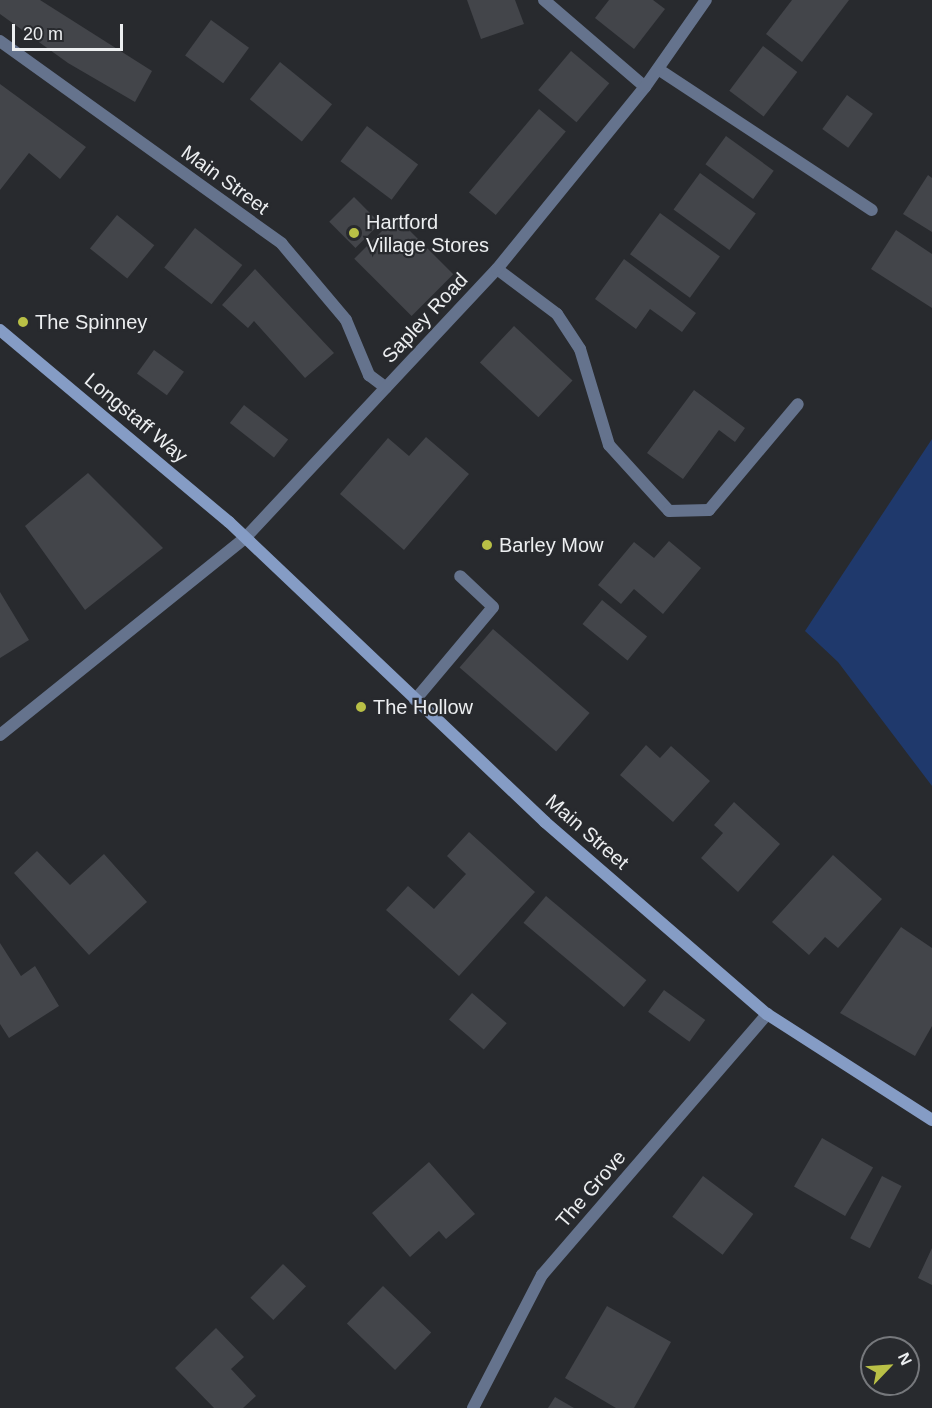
<!DOCTYPE html>
<html>
<head>
<meta charset="utf-8">
<style>
  body { margin:0 }
  #map { position:relative; width:932px; height:1408px; overflow:hidden; background:#282a2e; font-family:Helvetica,sans-serif }
  div>[style] { position:absolute }
  [style*='--x'] { left:calc(var(--x)*1px); top:calc(var(--y)*1px); width:calc(var(--w)*1px); rotate:calc(var(--a)*1deg) }
  .green>* { inset:0; background:#1f396c }
  .building>* { inset:0; background:#43454a; transform-origin:0 0 }
  .service>* { height:12px; margin:-6px; padding:0 6px; transform-origin:6px; border-radius:6px; background:#65738d }
  .minor>* { height:12px; margin:-6px; padding:0 6px; transform-origin:6px; border-radius:6px; background:#65738d }
  .tertiary>* { height:12px; margin:-6px; padding:0 6px; transform-origin:6px; border-radius:6px; background:#65738d }
  .secondary>* { height:12px; margin:-6px; padding:0 6px; transform-origin:6px; border-radius:6px; background:#859cc5 }
  .dots>* { width:16px; height:16px; translate:-50% -50%; box-sizing:border-box; border:3px solid #282a2e; border-radius:50% }
  span { translate:-50% -50%; white-space:nowrap; text-align:center; line-height:1.15; -webkit-text-stroke:4.5px #282a2e; paint-order:stroke }
  .street-label { font-size:20px; color:#eceef0 }
  .poi-label { font-size:20px; color:#eceef0 }
  .left { translate:0 -50%; text-align:left }
  .north { position:absolute; left:860px; top:1336px; width:60px; height:60px; box-sizing:border-box; background:#282a2e; border:2px solid #76787c; border-radius:50%; rotate:65deg; font-size:16px; font-weight:700; line-height:24px; text-align:center; color:#eceef0 }
  .north::after { content:''; display:block; margin:auto; width:21px; height:27px; background:#b9c046; clip-path:polygon(50% 0,100% 100%,50% 72%,0 100%) }
  .scale { position:absolute; left:12px; top:24px; width:111px; height:27px; box-sizing:border-box; border:3px solid #eceef0; border-top:0; padding-left:8px; font-size:18px; line-height:21px; white-space:nowrap; color:#eceef0; -webkit-text-stroke:4px #282a2e; paint-order:stroke }
</style>
</head>
<body>
<div id="map">
  <div class="green">
    <i style="clip-path:polygon(932px 439px,932px 786px,838px 662px,805px 631px)"></i>
  </div>
  <div class="building">
    <i style="clip-path:polygon(0 0,40px 0,152px 71px,135px 102px,68px 63px,0 14px)"></i>
    <i style="clip-path:polygon(467px 0,515px 0,524px 24px,481px 39px)"></i>
    <i style="clip-path:polygon(609px 0,653px 0,665px 9px,634px 49px,595px 18px)"></i>
    <i style="clip-path:polygon(792px 0,849px 0,802px 62px,766px 34px)"></i>
    <i style="left:211px;top:20px;width:47px;height:44px;rotate:36deg"></i>
    <i style="left:763px;top:46px;width:43px;height:56px;rotate:37deg"></i>
    <i style="left:571px;top:51px;width:50px;height:51px;rotate:40deg"></i>
    <i style="left:280px;top:62px;width:67px;height:48px;rotate:39deg"></i>
    <i style="clip-path:polygon(0 84px,86px 147px,60px 179px,29px 153px,0 190px)"></i>
    <i style="left:847px;top:95px;width:32px;height:42px;rotate:36deg"></i>
    <i style="left:539px;top:109px;width:35px;height:109px;rotate:40deg"></i>
    <i style="left:367px;top:126px;width:64px;height:44px;rotate:37deg"></i>
    <i style="left:726px;top:136px;width:59px;height:35px;rotate:36deg"></i>
    <i style="left:700px;top:173px;width:69px;height:45px;rotate:36deg"></i>
    <i style="clip-path:polygon(928px 175px,932px 178px,932px 232px,903px 214px)"></i>
    <i style="left:354px;top:197px;width:37px;height:35px;rotate:45deg"></i>
    <i style="left:660px;top:213px;width:74px;height:51px;rotate:36deg"></i>
    <i style="left:117px;top:215px;width:48px;height:43px;rotate:39deg"></i>
    <i style="left:396px;top:217px;width:81px;height:59px;rotate:45deg"></i>
    <i style="left:195px;top:228px;width:60px;height:50px;rotate:38deg"></i>
    <i style="clip-path:polygon(896px 230px,932px 254px,932px 308px,871px 269px)"></i>
    <i style="clip-path:polygon(624px 259px,696px 313px,682px 332px,650px 309px,636px 329px,595px 299px)"></i>
    <i style="clip-path:polygon(255px 269px,334px 353px,305px 378px,254px 321px,248px 328px,222px 305px)"></i>
    <i style="left:514px;top:326px;width:80px;height:50px;rotate:43deg"></i>
    <i style="left:154px;top:350px;width:37px;height:29px;rotate:36deg"></i>
    <i style="clip-path:polygon(694px 390px,745px 428px,735px 442px,719px 430px,683px 479px,647px 453px)"></i>
    <i style="left:244px;top:405px;width:56px;height:23px;rotate:38deg"></i>
    <i style="clip-path:polygon(426px 437px,469px 474px,404px 550px,340px 494px,388px 438px,409px 456px)"></i>
    <i style="clip-path:polygon(88px 473px,163px 548px,85px 610px,25px 526px)"></i>
    <i style="clip-path:polygon(669px 541px,701px 568px,663px 614px,634px 589px,621px 604px,598px 585px,634px 542px,654px 558px)"></i>
    <i style="clip-path:polygon(0 592px,29px 640px,0 658px)"></i>
    <i style="left:602px;top:600px;width:58px;height:31px;rotate:39deg"></i>
    <i style="left:493px;top:629px;width:128px;height:51px;rotate:41deg"></i>
    <i style="clip-path:polygon(646px 745px,660px 758px,671px 746px,710px 781px,673px 822px,620px 775px)"></i>
    <i style="clip-path:polygon(734px 802px,780px 844px,738px 892px,701px 858px,723px 833px,714px 825px)"></i>
    <i style="clip-path:polygon(469px 832px,535px 892px,459px 976px,386px 910px,408px 886px,434px 909px,466px 874px,447px 856px)"></i>
    <i style="clip-path:polygon(37px 851px,70px 885px,104px 854px,147px 902px,89px 955px,14px 873px)"></i>
    <i style="clip-path:polygon(833px 855px,882px 899px,838px 948px,825px 937px,809px 955px,772px 922px)"></i>
    <i style="left:546px;top:896px;width:131px;height:35px;rotate:40deg"></i>
    <i style="clip-path:polygon(901px 927px,932px 948px,932px 1026px,915px 1056px,840px 1013px)"></i>
    <i style="clip-path:polygon(0 943px,21px 976px,35px 966px,59px 1006px,9px 1038px,0 1024px)"></i>
    <i style="left:664px;top:990px;width:51px;height:27px;rotate:36deg"></i>
    <i style="left:472px;top:993px;width:46px;height:35px;rotate:41deg"></i>
    <i style="left:822px;top:1138px;width:59px;height:56px;rotate:30deg"></i>
    <i style="clip-path:polygon(429px 1162px,475px 1214px,446px 1239px,439px 1231px,410px 1257px,372px 1213px)"></i>
    <i style="left:703px;top:1176px;width:63px;height:51px;rotate:37deg"></i>
    <i style="left:882px;top:1176px;width:22px;height:70px;rotate:27deg"></i>
    <i style="clip-path:polygon(932px 1248px,932px 1285px,918px 1278px)"></i>
    <i style="left:283px;top:1264px;width:32px;height:47px;rotate:44deg"></i>
    <i style="left:383px;top:1286px;width:67px;height:52px;rotate:44deg"></i>
    <i style="clip-path:polygon(607px 1306px,671px 1342px,634px 1408px,616px 1408px,565px 1378px)"></i>
    <i style="clip-path:polygon(216px 1328px,244px 1357px,231px 1369px,256px 1396px,243px 1408px,214px 1408px,175px 1368px)"></i>
    <i style="clip-path:polygon(555px 1397px,574px 1408px,548px 1408px)"></i>
  </div>
  <div class="service">
    <i style="--x:415;--y:700;--w:121;--a:-50"></i>
    <i style="--x:493;--y:607;--w:45;--a:-136.8"></i>
  </div>
  <div class="minor">
    <i style="--x:544;--y:0;--w:133;--a:40.7"></i>
    <i style="--x:0;--y:41;--w:347;--a:35.7"></i>
    <i style="--x:282;--y:244;--w:99;--a:49.9"></i>
    <i style="--x:346;--y:320;--w:60;--a:67.3"></i>
    <i style="--x:369;--y:375;--w:21;--a:37"></i>
    <i style="--x:658;--y:69;--w:256;--a:33.4"></i>
    <i style="--x:497;--y:269;--w:75;--a:36.9"></i>
    <i style="--x:557;--y:314;--w:42;--a:56.7"></i>
    <i style="--x:580;--y:349;--w:100;--a:73.2"></i>
    <i style="--x:609;--y:445;--w:89;--a:47.7"></i>
    <i style="--x:669;--y:511;--w:40;--a:-1.4"></i>
    <i style="--x:709;--y:510;--w:138;--a:-50"></i>
    <i style="--x:0;--y:735;--w:316;--a:-38.8"></i>
    <i style="--x:473;--y:1408;--w:150;--a:-62.6"></i>
    <i style="--x:542;--y:1275;--w:345;--a:-49.2"></i>
  </div>
  <div class="tertiary">
    <i style="--x:246;--y:537;--w:367;--a:-46.9"></i>
    <i style="--x:497;--y:269;--w:235;--a:-50.9"></i>
    <i style="--x:645;--y:87;--w:106;--a:-55"></i>
  </div>
  <div class="secondary">
    <i style="--x:0;--y:330;--w:299;--a:40"></i>
    <i style="--x:229;--y:522;--w:436;--a:43.5"></i>
    <i style="--x:545;--y:822;--w:294;--a:40.9"></i>
    <i style="--x:767;--y:1014;--w:196;--a:32.7"></i>
  </div>
  <div class="dots">
    <i style="left:354px;top:233px;background:#b9c046"></i>
    <i style="left:23px;top:322px;background:#b9c046"></i>
    <i style="left:487px;top:545px;background:#b9c046"></i>
    <i style="left:361px;top:707px;background:#b9c046"></i>
  </div>
  <div class="street-label">
    <span style="left:225px;top:180px;rotate:36deg">Main Street</span>
    <span style="left:425px;top:318px;rotate:-47deg">Sapley Road</span>
    <span style="left:136px;top:418px;rotate:40deg">Longstaff Way</span>
    <span style="left:587px;top:832px;rotate:41deg">Main Street</span>
    <span style="left:591px;top:1189px;rotate:-49deg">The Grove</span>
  </div>
  <div class="poi-label">
    <span class="left" style="left:366px;top:234px">Hartford<br>Village Stores</span>
    <span class="left" style="left:35px;top:322px">The Spinney</span>
    <span class="left" style="left:499px;top:545px">Barley Mow</span>
    <span class="left" style="left:373px;top:707px">The Hollow</span>
  </div>
  <div class="north">N</div>
  <div class="scale">20 m</div>
</div>
</body>
</html>
